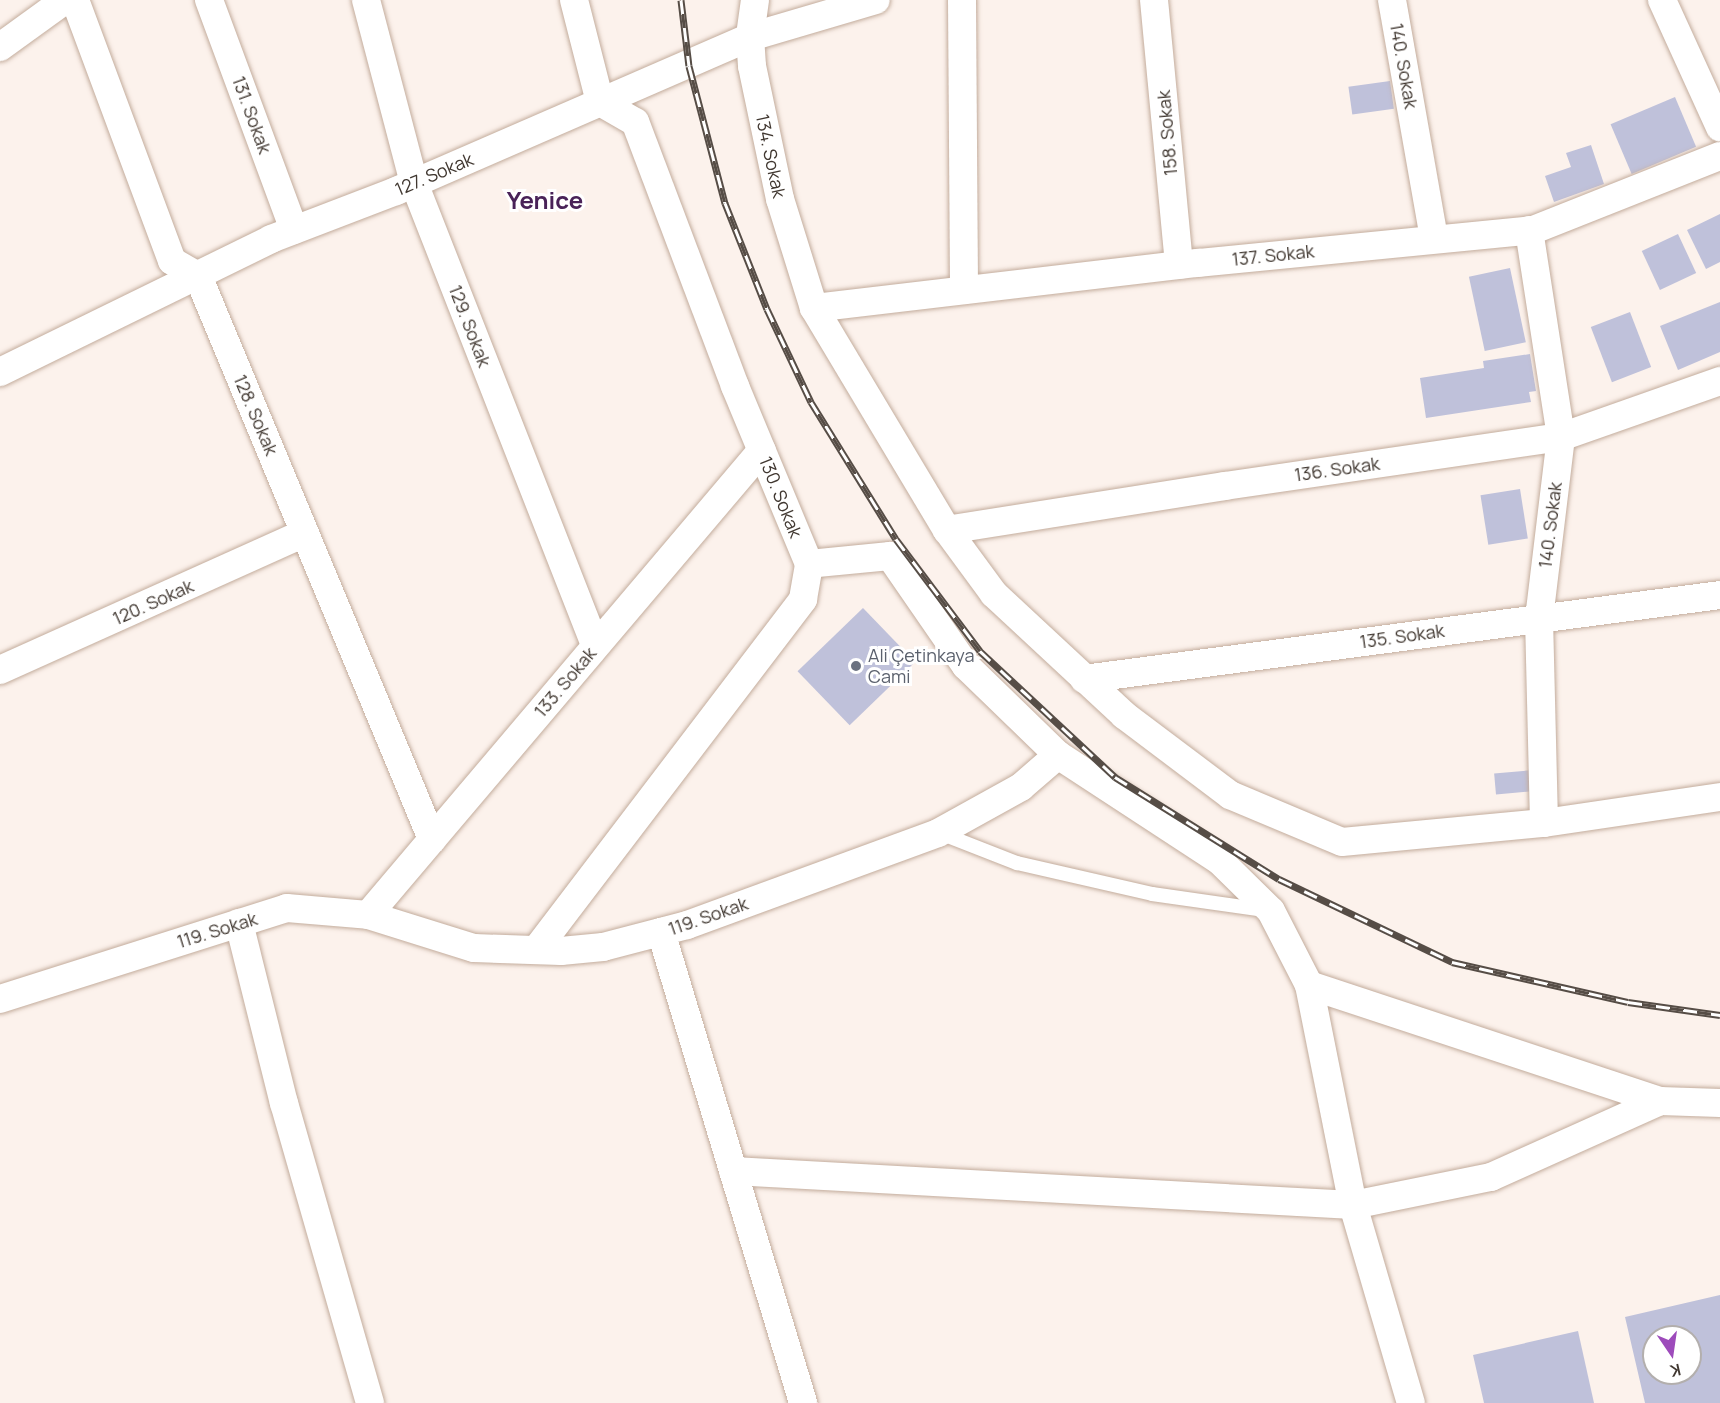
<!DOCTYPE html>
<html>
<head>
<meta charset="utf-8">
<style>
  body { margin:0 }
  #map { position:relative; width:1720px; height:1403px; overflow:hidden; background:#fcf2ec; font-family:Manrope,sans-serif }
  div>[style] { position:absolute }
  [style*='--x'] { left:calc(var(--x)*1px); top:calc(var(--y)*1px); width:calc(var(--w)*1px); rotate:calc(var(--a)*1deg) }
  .building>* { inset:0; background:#bfc1da; transform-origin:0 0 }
  .roads { filter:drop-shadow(0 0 2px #c3ac9c) drop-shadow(0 0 2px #c3ac9c) }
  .lane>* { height:14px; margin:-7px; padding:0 7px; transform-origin:7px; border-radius:7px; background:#fff }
  .street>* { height:28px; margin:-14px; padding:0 14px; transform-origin:14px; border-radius:14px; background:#fff }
  .rail>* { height:7px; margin-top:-3.5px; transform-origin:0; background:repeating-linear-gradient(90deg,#fff 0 14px,#564d46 0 28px); box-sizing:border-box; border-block:2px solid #564d46 }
  .dots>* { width:16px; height:16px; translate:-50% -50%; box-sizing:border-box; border:3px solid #fff; border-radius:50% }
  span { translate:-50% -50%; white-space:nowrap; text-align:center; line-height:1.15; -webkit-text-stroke:6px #fff; paint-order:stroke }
  .street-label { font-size:18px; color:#413831 }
  .worship-label { font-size:18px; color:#5b616d }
  .left { translate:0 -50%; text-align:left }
  .district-label { font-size:24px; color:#492258; font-weight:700 }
  .north { position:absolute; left:1642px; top:1325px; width:60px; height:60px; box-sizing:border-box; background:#fff; border:2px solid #b3afad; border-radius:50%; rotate:167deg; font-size:16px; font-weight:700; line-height:24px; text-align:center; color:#413831 }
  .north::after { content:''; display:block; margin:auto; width:21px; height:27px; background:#9d4bbb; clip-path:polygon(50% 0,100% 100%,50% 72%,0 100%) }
</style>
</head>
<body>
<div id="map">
  <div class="building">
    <i style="left:1390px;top:81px;width:28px;height:42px;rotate:82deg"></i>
    <i style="left:1675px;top:97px;width:54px;height:70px;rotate:67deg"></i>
    <i style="clip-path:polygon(1591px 145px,1604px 184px,1554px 202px,1545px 176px,1571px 167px,1566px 153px)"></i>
    <i style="clip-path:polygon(1720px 214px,1720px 262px,1706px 269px,1687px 230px)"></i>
    <i style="left:1678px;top:234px;width:43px;height:40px;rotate:65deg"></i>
    <i style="left:1510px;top:268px;width:76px;height:42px;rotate:78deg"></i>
    <i style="clip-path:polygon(1720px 302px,1720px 352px,1678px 370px,1660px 326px)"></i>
    <i style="left:1630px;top:312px;width:59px;height:42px;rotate:69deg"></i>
    <i style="clip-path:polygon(1530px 354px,1536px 391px,1529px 392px,1531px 402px,1426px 418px,1420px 378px,1484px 368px,1483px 361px)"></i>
    <i style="left:1520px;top:489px;width:50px;height:40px;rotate:81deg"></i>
    <i style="left:863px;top:608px;width:75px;height:91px;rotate:46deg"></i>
    <i style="left:1534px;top:770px;width:21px;height:40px;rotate:85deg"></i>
    <i style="clip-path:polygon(evenodd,1720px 1295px,1720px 1403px,1645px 1403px,1625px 1317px,1720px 1295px,1654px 1337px,1690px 1337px,1690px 1373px,1654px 1373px,1654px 1337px)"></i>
    <i style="clip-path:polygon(1578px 1331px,1594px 1403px,1484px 1403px,1473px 1355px)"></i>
  </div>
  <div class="roads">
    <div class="lane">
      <i style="--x:940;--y:833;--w:83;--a:21.3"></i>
      <i style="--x:1017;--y:863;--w:139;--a:12.9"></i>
      <i style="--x:1152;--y:894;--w:114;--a:8.1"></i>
    </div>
    <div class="street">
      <i style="--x:75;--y:0;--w:278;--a:69.6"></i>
      <i style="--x:172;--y:261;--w:30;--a:30"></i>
      <i style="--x:198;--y:276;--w:610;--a:67.43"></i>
      <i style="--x:209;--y:0;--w:245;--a:69.7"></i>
      <i style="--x:366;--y:0;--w:189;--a:75.3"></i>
      <i style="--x:414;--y:183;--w:497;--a:68.6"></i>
      <i style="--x:755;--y:0;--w:37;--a:98"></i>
      <i style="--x:750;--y:37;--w:29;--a:86"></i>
      <i style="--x:752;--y:66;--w:136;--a:78.1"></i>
      <i style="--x:780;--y:199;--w:114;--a:72.7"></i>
      <i style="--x:814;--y:308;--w:259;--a:59.1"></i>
      <i style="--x:947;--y:530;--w:79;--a:53.7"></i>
      <i style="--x:994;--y:594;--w:178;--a:42.9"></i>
      <i style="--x:1124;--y:715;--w:133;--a:37"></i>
      <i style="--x:1230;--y:795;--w:121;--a:22.8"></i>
      <i style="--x:1342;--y:842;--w:203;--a:-5.4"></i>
      <i style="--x:1544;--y:823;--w:178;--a:-8.4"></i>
      <i style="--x:962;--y:0;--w:290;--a:89.6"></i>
      <i style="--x:1154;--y:0;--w:266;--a:84.6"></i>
      <i style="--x:1392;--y:0;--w:242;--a:80"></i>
      <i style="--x:1662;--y:0;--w:140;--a:65.5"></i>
      <i style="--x:0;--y:47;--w:80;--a:-35.9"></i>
      <i style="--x:1529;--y:230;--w:209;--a:81.2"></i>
      <i style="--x:1561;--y:437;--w:182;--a:96.9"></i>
      <i style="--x:1539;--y:618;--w:205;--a:88.6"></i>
      <i style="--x:814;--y:308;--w:387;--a:-6.7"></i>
      <i style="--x:1198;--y:263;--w:337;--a:-5.6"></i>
      <i style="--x:1533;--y:230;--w:201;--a:-21.6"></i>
      <i style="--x:0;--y:372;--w:302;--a:-26.1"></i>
      <i style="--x:271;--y:239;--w:134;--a:-21"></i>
      <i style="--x:396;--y:191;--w:386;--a:-23.5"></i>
      <i style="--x:750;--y:37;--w:131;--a:-16.4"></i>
      <i style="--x:947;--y:530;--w:281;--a:-9"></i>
      <i style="--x:1225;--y:486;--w:340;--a:-8.3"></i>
      <i style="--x:1561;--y:437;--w:169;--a:-19.4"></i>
      <i style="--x:0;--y:670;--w:334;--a:-24.2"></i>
      <i style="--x:1084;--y:679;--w:642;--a:-7.52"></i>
      <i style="--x:1058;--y:755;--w:194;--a:33.2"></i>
      <i style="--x:1220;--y:861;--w:71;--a:44.4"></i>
      <i style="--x:1271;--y:911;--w:83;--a:62.8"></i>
      <i style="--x:1309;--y:985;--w:224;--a:78.7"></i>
      <i style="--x:1353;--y:1205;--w:206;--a:73.7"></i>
      <i style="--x:368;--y:915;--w:609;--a:-49.72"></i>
      <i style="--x:239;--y:923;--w:186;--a:76"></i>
      <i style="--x:284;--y:1103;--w:312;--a:74"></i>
      <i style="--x:661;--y:932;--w:492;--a:73.2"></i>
      <i style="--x:536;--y:950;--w:441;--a:-52.7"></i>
      <i style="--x:803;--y:599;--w:36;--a:-80"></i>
      <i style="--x:809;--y:564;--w:193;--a:-112.6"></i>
      <i style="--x:735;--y:386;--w:282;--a:-110.7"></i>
      <i style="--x:635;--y:122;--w:40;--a:-150.3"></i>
      <i style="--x:600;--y:102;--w:105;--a:-104.3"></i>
      <i style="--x:1309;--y:985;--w:370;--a:18.3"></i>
      <i style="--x:0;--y:999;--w:301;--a:-17.6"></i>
      <i style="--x:287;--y:908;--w:81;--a:4.9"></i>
      <i style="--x:368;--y:915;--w:111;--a:17.3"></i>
      <i style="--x:474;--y:948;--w:87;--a:2"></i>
      <i style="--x:561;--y:951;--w:42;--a:-5.4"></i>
      <i style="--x:603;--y:947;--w:87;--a:-14.7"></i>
      <i style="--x:687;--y:925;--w:267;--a:-20.1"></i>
      <i style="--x:938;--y:833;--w:95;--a:-29"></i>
      <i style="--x:1021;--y:787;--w:49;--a:-40.9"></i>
      <i style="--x:1058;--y:755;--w:128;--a:-135.9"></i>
      <i style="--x:966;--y:666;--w:134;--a:-124.6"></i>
      <i style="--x:890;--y:556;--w:81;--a:174.4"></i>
      <i style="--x:733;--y:1171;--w:621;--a:3.14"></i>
      <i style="--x:1353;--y:1205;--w:141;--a:-11.5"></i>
      <i style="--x:1491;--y:1177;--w:185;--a:-24.2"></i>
      <i style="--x:1660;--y:1101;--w:60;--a:1.9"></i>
    </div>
  </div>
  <div class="rail">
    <i style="--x:681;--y:0;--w:66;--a:83.1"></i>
    <i style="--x:689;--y:66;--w:142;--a:75.3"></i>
    <i style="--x:725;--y:203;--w:114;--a:68.4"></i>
    <i style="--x:767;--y:309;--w:103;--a:64.7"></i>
    <i style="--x:811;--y:402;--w:161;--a:58.2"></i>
    <i style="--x:896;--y:539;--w:140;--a:53.1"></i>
    <i style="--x:980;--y:651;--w:185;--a:43"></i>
    <i style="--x:1115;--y:777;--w:193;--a:31.9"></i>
    <i style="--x:1279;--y:879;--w:192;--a:25.6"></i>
    <i style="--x:1452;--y:962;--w:180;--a:12.8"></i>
    <i style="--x:1628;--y:1002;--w:93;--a:8"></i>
  </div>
  <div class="dots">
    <i style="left:856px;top:666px;background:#6b7280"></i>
  </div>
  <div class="street-label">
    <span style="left:1404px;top:66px;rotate:80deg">140. Sokak</span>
    <span style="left:252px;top:115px;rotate:70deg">131. Sokak</span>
    <span style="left:1167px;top:133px;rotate:-95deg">158. Sokak</span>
    <span style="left:771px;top:156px;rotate:78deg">134. Sokak</span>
    <span style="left:434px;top:174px;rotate:-23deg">127. Sokak</span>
    <span style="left:1273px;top:255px;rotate:-6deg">137. Sokak</span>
    <span style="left:470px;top:326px;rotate:69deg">129. Sokak</span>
    <span style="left:256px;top:415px;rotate:67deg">128. Sokak</span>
    <span style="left:1337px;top:469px;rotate:-8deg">136. Sokak</span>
    <span style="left:781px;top:497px;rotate:68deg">130. Sokak</span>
    <span style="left:1550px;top:525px;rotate:-83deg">140. Sokak</span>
    <span style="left:153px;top:602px;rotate:-24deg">120. Sokak</span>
    <span style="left:1402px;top:636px;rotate:-8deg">135. Sokak</span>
    <span style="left:565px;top:682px;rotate:-50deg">133. Sokak</span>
    <span style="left:708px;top:916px;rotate:-19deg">119. Sokak</span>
    <span style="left:217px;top:930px;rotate:-17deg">119. Sokak</span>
  </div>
  <div class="worship-label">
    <span class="left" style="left:868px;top:666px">Ali Çetinkaya<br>Cami</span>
  </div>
  <div class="district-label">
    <span style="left:545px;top:200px">Yenice</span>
  </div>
  <div class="north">K</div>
</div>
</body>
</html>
